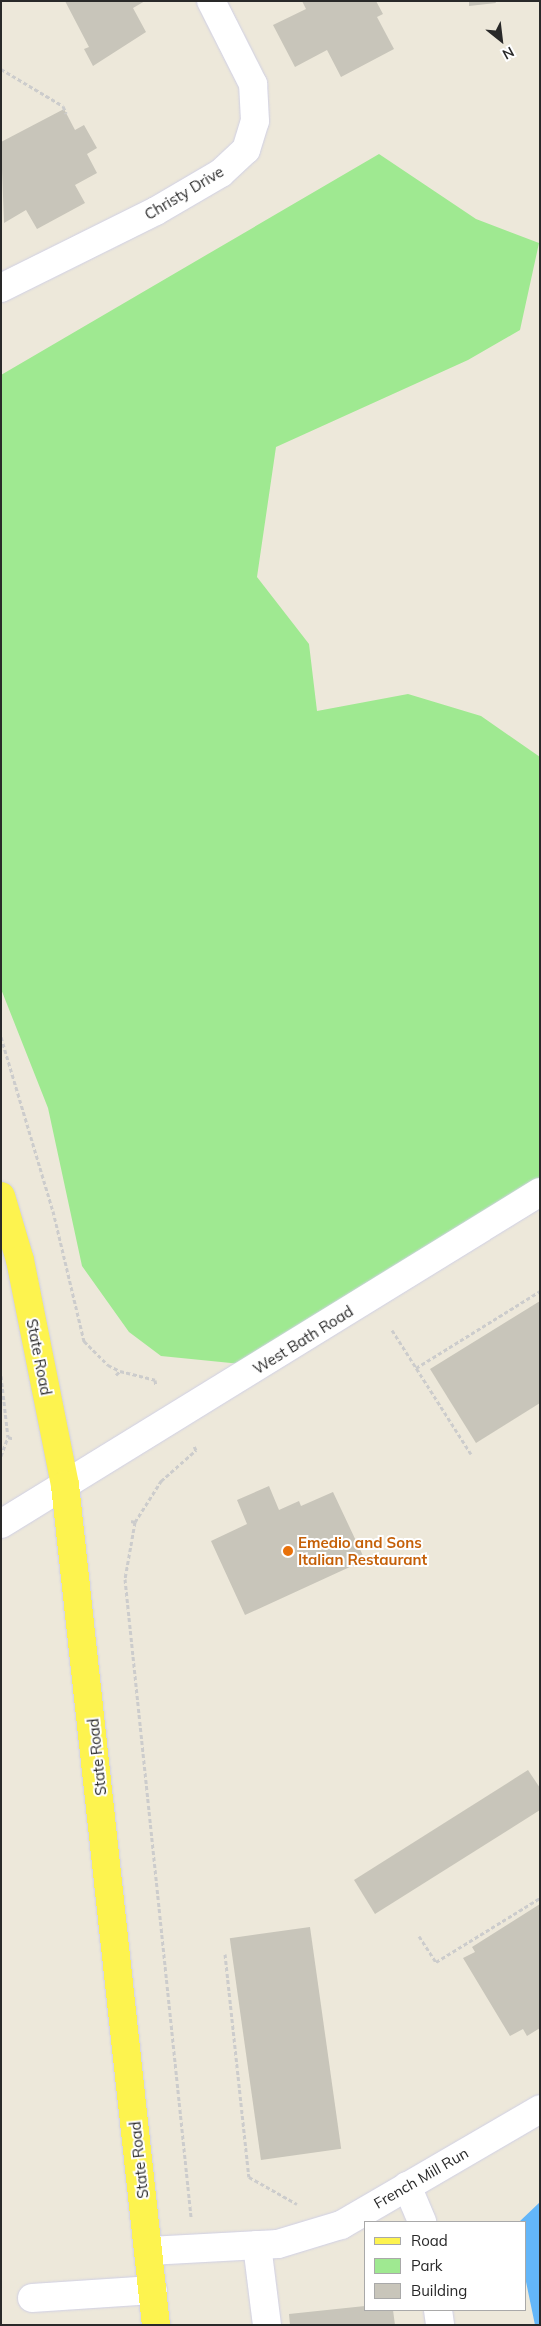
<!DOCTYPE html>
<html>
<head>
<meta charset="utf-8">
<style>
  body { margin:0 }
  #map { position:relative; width:541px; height:2326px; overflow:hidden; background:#ede8da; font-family:Mulish,sans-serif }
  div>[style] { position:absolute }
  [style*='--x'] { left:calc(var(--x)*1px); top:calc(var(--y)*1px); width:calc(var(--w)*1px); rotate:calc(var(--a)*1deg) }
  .green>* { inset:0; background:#9fe991 }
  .water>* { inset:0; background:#63b6f9 }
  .building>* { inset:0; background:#c8c5ba; transform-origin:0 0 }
  .path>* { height:3px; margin-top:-1.5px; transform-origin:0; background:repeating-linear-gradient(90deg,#ccc 0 4px,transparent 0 6.5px) }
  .roads { filter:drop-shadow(0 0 1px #cfcfe4) drop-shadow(0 0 1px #cfcfe4) }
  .minor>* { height:28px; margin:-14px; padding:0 14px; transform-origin:14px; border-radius:14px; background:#fff }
  .major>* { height:28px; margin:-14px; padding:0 14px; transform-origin:14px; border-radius:14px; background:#fdf34f }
  .dots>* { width:14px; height:14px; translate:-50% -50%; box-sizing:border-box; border:2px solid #fff; border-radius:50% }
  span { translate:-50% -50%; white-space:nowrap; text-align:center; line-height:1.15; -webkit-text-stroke:4px #fff; paint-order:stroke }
  .street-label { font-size:15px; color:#292929 }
  .food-label { font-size:15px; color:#c56008; font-weight:700 }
  .left { translate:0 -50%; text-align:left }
  .frame { position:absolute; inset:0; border:2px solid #292929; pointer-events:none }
  .legend { position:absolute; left:364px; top:2221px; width:162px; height:90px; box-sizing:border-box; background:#fff; border:1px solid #a9a9a9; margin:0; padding:6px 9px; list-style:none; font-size:15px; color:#292929 }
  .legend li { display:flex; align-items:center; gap:10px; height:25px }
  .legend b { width:25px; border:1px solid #a9a9a9 }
  .north { position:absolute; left:476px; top:15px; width:50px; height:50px; -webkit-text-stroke:4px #fff; paint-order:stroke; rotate:151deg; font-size:14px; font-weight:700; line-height:20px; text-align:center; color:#292929 }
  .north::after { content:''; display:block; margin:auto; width:18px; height:22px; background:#292929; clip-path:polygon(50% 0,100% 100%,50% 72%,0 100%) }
</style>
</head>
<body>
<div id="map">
  <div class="green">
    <i style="clip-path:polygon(379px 154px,476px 219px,539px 243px,520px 330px,468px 360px,276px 447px,257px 577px,309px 644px,317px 711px,408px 694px,481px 716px,540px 757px,540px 1192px,262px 1366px,161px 1356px,129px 1332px,82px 1266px,48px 1108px,1px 989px,1px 375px)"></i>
  </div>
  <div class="water">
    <i style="clip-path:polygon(540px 2202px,540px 2325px,535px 2325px,525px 2277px,525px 2222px,519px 2222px)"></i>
  </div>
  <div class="building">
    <i style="clip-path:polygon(65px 1px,145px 1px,133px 8px,146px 32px,93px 66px,84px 49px,89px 47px)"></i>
    <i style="clip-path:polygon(302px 1px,376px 1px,383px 14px,377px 17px,394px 49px,341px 77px,327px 50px,295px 67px,273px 25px,306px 9px)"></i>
    <i style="clip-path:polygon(469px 1px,495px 1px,496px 3px,469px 6px)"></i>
    <i style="clip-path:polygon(64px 109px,75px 130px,84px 125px,97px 148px,87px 154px,97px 173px,75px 185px,85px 203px,37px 229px,26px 210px,4px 223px,1px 142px)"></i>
    <i style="clip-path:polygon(540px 1301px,540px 1403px,476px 1443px,430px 1369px)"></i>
    <i style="clip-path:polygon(269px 1486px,279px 1510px,299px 1501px,301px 1506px,333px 1492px,365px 1560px,245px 1615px,211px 1541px,247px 1524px,237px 1500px)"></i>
    <i style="clip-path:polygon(528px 1770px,540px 1788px,540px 1810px,375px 1914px,354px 1880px)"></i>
    <i style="clip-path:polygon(540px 1904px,540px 2028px,527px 2036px,523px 2029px,510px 2036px,463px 1958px,475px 1952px,472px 1947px)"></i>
    <i style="left:310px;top:1927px;width:224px;height:81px;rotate:82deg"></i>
    <i style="clip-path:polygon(365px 2306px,365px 2310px,393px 2310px,395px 2325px,290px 2325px,289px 2314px)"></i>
  </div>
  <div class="path">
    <i style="--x:1;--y:69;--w:72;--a:30.8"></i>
    <i style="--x:63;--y:106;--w:8;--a:67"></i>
    <i style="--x:1;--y:1037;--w:182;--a:73.4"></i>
    <i style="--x:53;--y:1211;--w:134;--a:76.6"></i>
    <i style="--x:84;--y:1341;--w:34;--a:45"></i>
    <i style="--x:108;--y:1365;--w:13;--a:27"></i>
    <i style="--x:392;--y:1330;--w:147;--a:57.5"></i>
    <i style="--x:416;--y:1368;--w:146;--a:-31.8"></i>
    <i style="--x:116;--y:1375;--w:6;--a:-45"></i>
    <i style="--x:120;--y:1371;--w:36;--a:14"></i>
    <i style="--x:155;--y:1380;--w:6;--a:81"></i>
    <i style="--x:1;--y:1376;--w:61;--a:83.5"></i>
    <i style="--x:1;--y:1456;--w:20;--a:-70"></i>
    <i style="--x:8;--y:1437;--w:6;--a:18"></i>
    <i style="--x:131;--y:1521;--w:4;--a:14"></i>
    <i style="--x:135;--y:1522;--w:49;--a:-57.6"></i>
    <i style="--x:161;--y:1481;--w:47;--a:-41.5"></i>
    <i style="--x:196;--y:1450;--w:4;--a:-117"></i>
    <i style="--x:135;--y:1522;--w:58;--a:100"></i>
    <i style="--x:125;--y:1579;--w:641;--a:84.09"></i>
    <i style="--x:419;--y:1936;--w:31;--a:57"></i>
    <i style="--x:436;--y:1962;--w:122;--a:-31.6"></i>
    <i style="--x:225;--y:1954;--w:224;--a:83.9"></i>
    <i style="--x:249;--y:2177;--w:55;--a:29.4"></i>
  </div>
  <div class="roads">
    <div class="minor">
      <i style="--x:1;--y:288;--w:173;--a:-26.4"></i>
      <i style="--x:156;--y:211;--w:75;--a:-30.3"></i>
      <i style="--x:221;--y:173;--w:34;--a:-43"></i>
      <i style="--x:246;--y:150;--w:30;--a:-73"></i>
      <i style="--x:255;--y:121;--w:37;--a:-93"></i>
      <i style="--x:253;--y:84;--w:93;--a:-116.8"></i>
      <i style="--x:1;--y:1524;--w:633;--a:-31.63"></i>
      <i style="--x:407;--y:2186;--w:39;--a:67"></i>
      <i style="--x:257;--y:2245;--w:81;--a:82.9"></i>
      <i style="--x:149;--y:2251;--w:129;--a:-3.1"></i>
      <i style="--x:278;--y:2244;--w:66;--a:-16.8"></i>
      <i style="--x:341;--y:2225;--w:230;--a:-30.2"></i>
      <i style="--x:32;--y:2298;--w:121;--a:-3.8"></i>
      <i style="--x:438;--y:2310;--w:15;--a:82"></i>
    </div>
    <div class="major">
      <i style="--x:1;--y:1196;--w:67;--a:73.5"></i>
      <i style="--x:20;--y:1260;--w:229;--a:78.7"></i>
      <i style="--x:65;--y:1485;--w:845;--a:83.82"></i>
    </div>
  </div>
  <div class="dots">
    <i style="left:288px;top:1551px;background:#e8710a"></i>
  </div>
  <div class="street-label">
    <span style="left:184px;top:193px;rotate:-31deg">Christy Drive</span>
    <span style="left:303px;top:1340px;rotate:-32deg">West Bath Road</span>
    <span style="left:39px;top:1357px;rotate:79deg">State Road</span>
    <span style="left:97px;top:1757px;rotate:-96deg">State Road</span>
    <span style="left:139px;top:2160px;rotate:-96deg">State Road</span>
    <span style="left:421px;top:2178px;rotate:-30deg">French Mill Run</span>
  </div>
  <div class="food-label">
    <span class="left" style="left:298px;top:1551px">Emedio and Sons<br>Italian Restaurant</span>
  </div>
  <div class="frame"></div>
  <ul class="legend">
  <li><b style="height:6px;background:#fdf34f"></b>Road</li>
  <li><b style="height:14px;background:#9fe991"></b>Park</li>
  <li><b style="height:14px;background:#c8c5ba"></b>Building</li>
  </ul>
  <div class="north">N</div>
</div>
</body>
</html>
